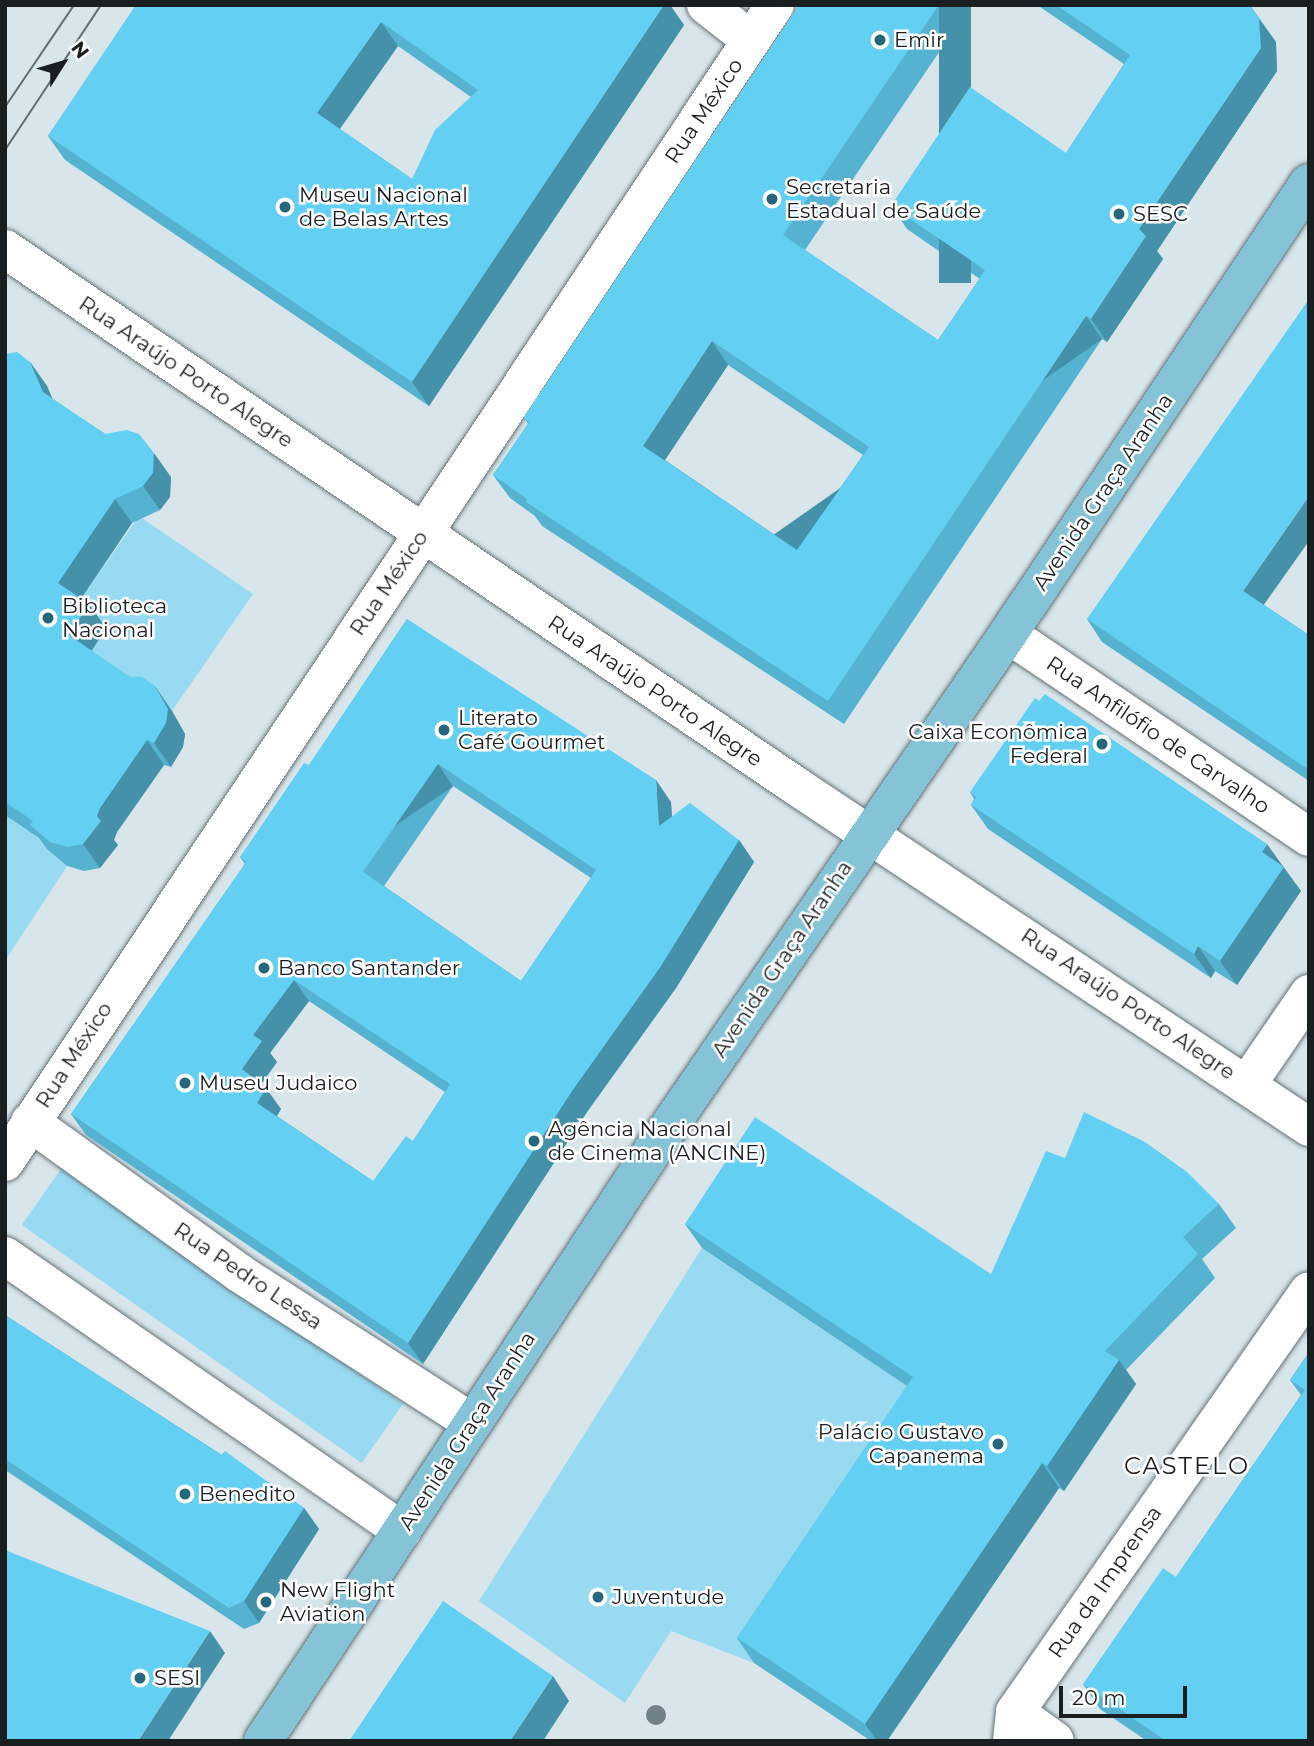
<!DOCTYPE html>
<html>
<head>
<meta charset="utf-8">
<style>
  body { margin:0 }
  #map { position:relative; width:1314px; height:1746px; overflow:hidden; background:#d8e6eb; font-family:Montserrat,sans-serif }
  div>[style] { position:absolute }
  [style*='--x'] { left:calc(var(--x)*1px); top:calc(var(--y)*1px); width:calc(var(--w)*1px); rotate:calc(var(--a)*1deg) }
  .green>* { inset:0; background:#97daf1; transform-origin:0 0 }
  .roads { filter:drop-shadow(0 0 2px #667277) drop-shadow(0 0 2px #667277) }
  .minor>* { height:38px; margin:-19px; padding:0 19px; transform-origin:19px; border-radius:19px; background:#fff }
  .major>* { height:38px; margin:-19px; padding:0 19px; transform-origin:19px; border-radius:19px; background:#85c4d7 }
  .tram>* { height:2px; margin:-1px; padding:0 1px; transform-origin:1px; border-radius:1px; background:#646d70 }
  .trees>* { width:20px; height:20px; margin:-10px; border-radius:50%; background:#708187 }
  .wall>* { inset:0; background:#55b2d0 }
  .shaded-wall>* { inset:0; background:#4591a9; transform-origin:0 0 }
  .building>* { inset:0; background:#63cff2 }
  .dots>* { width:19px; height:19px; translate:-50% -50%; box-sizing:border-box; border:4px solid #fff; border-radius:50% }
  span { translate:-50% -50%; white-space:nowrap; text-align:center; line-height:1.15; -webkit-text-stroke:5px #fff; paint-order:stroke }
  .poi-label { font-size:21px; color:#191e20 }
  .left { translate:0 -50%; text-align:left }
  .right { translate:-100% -50%; text-align:right }
  .street-label { font-size:21px; color:#191e20 }
  .quarter-label { font-size:24px; color:#191e20; letter-spacing:2px }
  .frame { position:absolute; inset:0; border:7px solid #191e20; pointer-events:none }
  .north { position:absolute; left:28px; top:28px; width:70px; height:70px; -webkit-text-stroke:5px #fff; paint-order:stroke; rotate:53deg; font-size:19px; font-weight:700; line-height:28px; text-align:center; color:#191e20 }
  .north::after { content:''; display:block; margin:auto; width:24px; height:32px; background:#191e20; clip-path:polygon(50% 0,100% 100%,50% 72%,0 100%) }
  .scale { position:absolute; left:1059px; top:1686px; width:128px; height:32px; box-sizing:border-box; border:4px solid #191e20; border-top:0; padding-left:9px; font-size:21px; line-height:24px; white-space:nowrap; color:#191e20; -webkit-text-stroke:5px #fff; paint-order:stroke }
</style>
</head>
<body>
<div id="map">
  <div class="green">
    <i style="clip-path:polygon(139px 516px,253px 594px,172px 711px,86px 660px,75px 607px)"></i>
    <i style="clip-path:polygon(5px 815px,50px 845px,67px 866px,5px 961px)"></i>
    <i style="left:63px;top:1166px;width:415px;height:72px;rotate:35deg"></i>
    <i style="clip-path:polygon(702px 1248px,930px 1401px,754px 1663px,671px 1631px,625px 1703px,479px 1601px)"></i>
  </div>
  <div class="roads">
    <div class="minor">
      <i style="--x:706;--y:5;--w:57;--a:37.9"></i>
      <i style="--x:5;--y:249;--w:956;--a:34.17"></i>
      <i style="--x:796;--y:786;--w:616;--a:33.61"></i>
      <i style="--x:1008;--y:634;--w:363;--a:34"></i>
      <i style="--x:1248;--y:1083;--w:108;--a:-55.6"></i>
      <i style="--x:30;--y:1122;--w:258;--a:35.8"></i>
      <i style="--x:239;--y:1273;--w:276;--a:32.7"></i>
      <i style="--x:5;--y:1162;--w:1390;--a:-56.36"></i>
      <i style="--x:5;--y:1256;--w:483;--a:34.7"></i>
      <i style="--x:1015;--y:1712;--w:49;--a:35.9"></i>
      <i style="--x:1012;--y:1741;--w:29;--a:-84"></i>
      <i style="--x:1015;--y:1712;--w:513;--a:-55.07"></i>
    </div>
    <div class="major">
      <i style="--x:263;--y:1741;--w:715;--a:-56.58"></i>
      <i style="--x:657;--y:1144;--w:619;--a:-55.46"></i>
      <i style="--x:1008;--y:634;--w:542;--a:-56.28"></i>
    </div>
  </div>
  <div class="tram">
    <i style="--x:5;--y:107;--w:123;--a:-55.9"></i>
    <i style="--x:5;--y:150;--w:174;--a:-56.5"></i>
  </div>
  <div class="trees">
    <i style="left:656px;top:1715px"></i>
  </div>
  <div class="wall">
    <i style="clip-path:polygon(evenodd,136px 5px,670px 5px,684px 25px,429px 406px,65px 160px,48px 136px,136px 5px,398px 46px,471px 97px,412px 179px,340px 129px,398px 46px)"></i>
    <i style="clip-path:polygon(evenodd,799px 5px,971px 5px,805px 250px,938px 340px,980px 279px,907px 229px,891px 206px,1066px 153px,1124px 64px,1037px 5px,1250px 5px,1276px 42px,1277px 71px,1157px 251px,1163px 259px,1107px 342px,1102px 339px,844px 724px,542px 526px,535px 516px,510px 498px,493px 475px,528px 424px,524px 417px,799px 5px,728px 365px,863px 455px,797px 550px,665px 460px,728px 365px)"></i>
    <i style="clip-path:polygon(5px 354px,30px 362px,47px 386px,52px 399px,171px 477px,170px 497px,160px 510px,132px 523px,81px 599px,106px 628px,91px 651px,172px 711px,185px 734px,183px 747px,171px 767px,164px 765px,117px 832px,114px 840px,118px 845px,100px 868px,84px 871px,67px 866px,47px 849px,39px 838px,5px 815px)"></i>
    <i style="clip-path:polygon(1264px 605px,1309px 635px,1309px 781px,1102px 642px,1087px 619px)"></i>
    <i style="clip-path:polygon(evenodd,407px 619px,671px 802px,672px 817px,739px 840px,754px 862px,676px 988px,587px 1112px,423px 1364px,86px 1135px,71px 1114px,245px 864px,240px 857px,309px 765px,407px 619px,453px 786px,591px 878px,521px 981px,384px 886px,453px 786px,407px 619px,309px 1001px,445px 1092px,413px 1141px,373px 1181px,277px 1116px,281px 1109px,261px 1084px,277px 1062px,270px 1053px,309px 1001px)"></i>
    <i style="clip-path:polygon(970px 792px,1281px 865px,1301px 891px,1237px 985px,1215px 971px,1211px 978px,988px 829px,971px 805px,974px 799px)"></i>
    <i style="clip-path:polygon(1219px 1204px,1236px 1228px,1202px 1259px,1215px 1278px,1126px 1370px,1136px 1384px,1064px 1491px,1059px 1488px,887px 1741px,871px 1741px,754px 1663px,737px 1638px,907px 1386px,702px 1248px,685px 1224px,991px 1274px)"></i>
    <i style="clip-path:polygon(5px 1315px,304px 1508px,319px 1529px,259px 1623px,244px 1629px,5px 1470px)"></i>
    <i style="clip-path:polygon(1309px 1352px,1309px 1741px,1147px 1741px,1100px 1709px,1083px 1684px,1176px 1577px,1301px 1395px,1290px 1380px)"></i>
  </div>
  <div class="shaded-wall">
    <i style="clip-path:polygon(664px 5px,670px 5px,684px 25px,429px 406px,412px 382px)"></i>
    <i style="left:939px;top:5px;width:32px;height:278px"></i>
    <i style="clip-path:polygon(1259px 19px,1276px 42px,1277px 71px,1157px 251px,1163px 259px,1107px 342px,1091px 319px,1139px 229px)"></i>
    <i style="clip-path:polygon(381px 22px,398px 46px,334px 137px,317px 113px)"></i>
    <i style="left:1086px;top:316px;width:28px;height:463px;rotate:55deg"></i>
    <i style="clip-path:polygon(712px 341px,728px 365px,659px 469px,643px 446px)"></i>
    <i style="clip-path:polygon(30px 362px,47px 386px,60px 416px,43px 392px)"></i>
    <i style="clip-path:polygon(154px 453px,171px 477px,170px 497px,160px 510px,143px 486px)"></i>
    <i style="clip-path:polygon(1309px 496px,1309px 541px,1258px 613px,1243px 591px)"></i>
    <i style="clip-path:polygon(115px 499px,132px 523px,75px 607px,58px 583px)"></i>
    <i style="clip-path:polygon(89px 604px,106px 628px,86px 660px,69px 635px)"></i>
    <i style="clip-path:polygon(155px 686px,172px 711px,185px 734px,183px 747px,171px 767px,154px 743px)"></i>
    <i style="clip-path:polygon(147px 740px,164px 765px,117px 832px,114px 840px,118px 845px,100px 868px,83px 844px,100px 808px)"></i>
    <i style="left:438px;top:764px;width:27px;height:131px;rotate:56deg"></i>
    <i style="clip-path:polygon(656px 780px,671px 802px,674px 848px,659px 826px)"></i>
    <i style="clip-path:polygon(739px 840px,754px 862px,676px 988px,587px 1112px,423px 1364px,408px 1343px,572px 1091px)"></i>
    <i style="clip-path:polygon(1267px 844px,1301px 891px,1237px 985px,1220px 961px,1262px 852px)"></i>
    <i style="clip-path:polygon(1198px 946px,1215px 971px,1211px 978px,1194px 954px)"></i>
    <i style="clip-path:polygon(294px 980px,309px 1001px,270px 1053px,277px 1062px,257px 1090px,242px 1069px,253px 1035px)"></i>
    <i style="clip-path:polygon(266px 1088px,281px 1109px,272px 1124px,257px 1103px)"></i>
    <i style="clip-path:polygon(1119px 1360px,1136px 1384px,1064px 1491px,1047px 1466px)"></i>
    <i style="clip-path:polygon(1042px 1463px,1059px 1488px,887px 1741px,877px 1741px,865px 1724px)"></i>
    <i style="clip-path:polygon(304px 1508px,319px 1529px,259px 1623px,244px 1601px)"></i>
    <i style="clip-path:polygon(210px 1631px,225px 1653px,168px 1741px,138px 1741px)"></i>
    <i style="clip-path:polygon(553px 1676px,569px 1701px,543px 1741px,510px 1741px)"></i>
  </div>
  <div class="building">
    <i style="clip-path:polygon(evenodd,136px 5px,664px 5px,412px 382px,48px 136px,136px 5px,381px 22px,478px 90px,435px 130px,412px 179px,317px 113px,381px 22px)"></i>
    <i style="clip-path:polygon(evenodd,799px 5px,939px 5px,783px 235px,938px 340px,985px 270px,891px 206px,970px 87px,1066px 153px,1130px 55px,1056px 5px,1250px 5px,1259px 19px,1261px 48px,1139px 229px,1146px 236px,1091px 319px,1086px 316px,828px 701px,526px 502px,527px 499px,493px 475px,529px 422px,524px 417px,799px 5px,712px 341px,869px 447px,797px 550px,643px 446px,712px 341px)"></i>
    <i style="clip-path:polygon(1309px 299px,1309px 496px,1243px 591px,1309px 635px,1309px 770px,1087px 619px)"></i>
    <i style="clip-path:polygon(17px 352px,30px 362px,43px 392px,105px 434px,127px 430px,139px 434px,154px 453px,153px 473px,143px 486px,115px 499px,58px 583px,89px 604px,69px 635px,130px 677px,142px 677px,155px 686px,168px 709px,166px 723px,154px 743px,147px 740px,100px 808px,97px 816px,101px 821px,83px 844px,67px 847px,50px 842px,30px 825px,33px 821px,5px 802px,5px 354px)"></i>
    <i style="clip-path:polygon(evenodd,407px 619px,656px 780px,659px 826px,690px 803px,739px 840px,661px 966px,572px 1091px,408px 1343px,71px 1114px,246px 862px,240px 857px,304px 763px,309px 765px,407px 619px,438px 764px,596px 870px,521px 981px,363px 872px,438px 764px,407px 619px,294px 980px,450px 1084px,413px 1141px,406px 1136px,373px 1181px,257px 1103px,266px 1088px,242px 1069px,262px 1041px,253px 1035px,294px 980px)"></i>
    <i style="clip-path:polygon(1045px 694px,1267px 844px,1262px 852px,1284px 867px,1220px 961px,1198px 946px,1194px 954px,971px 805px,976px 797px,970px 792px,1035px 698px,1039px 701px)"></i>
    <i style="clip-path:polygon(1084px 1112px,1145px 1142px,1187px 1172px,1219px 1204px,1183px 1237px,1198px 1254px,1105px 1351px,1119px 1360px,1047px 1466px,1042px 1463px,865px 1724px,737px 1638px,913px 1377px,685px 1224px,755px 1117px,991px 1274px,1046px 1151px,1065px 1158px)"></i>
    <i style="clip-path:polygon(5px 1315px,221px 1455px,225px 1451px,304px 1508px,244px 1601px,229px 1608px,5px 1459px)"></i>
    <i style="clip-path:polygon(1309px 1352px,1309px 1741px,1166px 1741px,1083px 1684px,1163px 1568px,1176px 1577px,1305px 1390px,1290px 1380px)"></i>
    <i style="clip-path:polygon(5px 1550px,210px 1631px,138px 1741px,5px 1741px)"></i>
    <i style="clip-path:polygon(443px 1601px,553px 1676px,510px 1741px,349px 1741px)"></i>
  </div>
  <div class="dots">
    <i style="left:880px;top:40px;background:#27677c"></i>
    <i style="left:772px;top:199px;background:#27677c"></i>
    <i style="left:285px;top:207px;background:#27677c"></i>
    <i style="left:1119px;top:214px;background:#27677c"></i>
    <i style="left:48px;top:618px;background:#27677c"></i>
    <i style="left:444px;top:730px;background:#27677c"></i>
    <i style="left:1102px;top:744px;background:#27677c"></i>
    <i style="left:264px;top:968px;background:#27677c"></i>
    <i style="left:185px;top:1083px;background:#27677c"></i>
    <i style="left:534px;top:1141px;background:#27677c"></i>
    <i style="left:998px;top:1444px;background:#27677c"></i>
    <i style="left:185px;top:1494px;background:#27677c"></i>
    <i style="left:598px;top:1597px;background:#27677c"></i>
    <i style="left:266px;top:1602px;background:#27677c"></i>
    <i style="left:140px;top:1678px;background:#27677c"></i>
  </div>
  <div class="poi-label">
    <span class="left" style="left:894px;top:40px">Emir</span>
    <span class="left" style="left:786px;top:199px">Secretaria<br>Estadual de Saúde</span>
    <span class="left" style="left:299px;top:207px">Museu Nacional<br>de Belas Artes</span>
    <span class="left" style="left:1133px;top:214px">SESC</span>
    <span class="left" style="left:62px;top:618px">Biblioteca<br>Nacional</span>
    <span class="left" style="left:458px;top:730px">Literato<br>Café Gourmet</span>
    <span class="right" style="left:1088px;top:744px">Caixa Econômica<br>Federal</span>
    <span class="left" style="left:278px;top:968px">Banco Santander</span>
    <span class="left" style="left:199px;top:1083px">Museu Judaico</span>
    <span class="left" style="left:548px;top:1141px">Agência Nacional<br>de Cinema (ANCINE)</span>
    <span class="right" style="left:984px;top:1444px">Palácio Gustavo<br>Capanema</span>
    <span class="left" style="left:199px;top:1494px">Benedito</span>
    <span class="left" style="left:280px;top:1602px">New Flight<br>Aviation</span>
    <span class="left" style="left:612px;top:1597px">Juventude</span>
    <span class="left" style="left:154px;top:1678px">SESI</span>
  </div>
  <div class="street-label">
    <span style="left:704px;top:111px;rotate:-56deg">Rua México</span>
    <span style="left:186px;top:372px;rotate:34deg">Rua Araújo Porto Alegre</span>
    <span style="left:1103px;top:492px;rotate:-56deg">Avenida Graça Aranha</span>
    <span style="left:389px;top:583px;rotate:-56deg">Rua México</span>
    <span style="left:655px;top:691px;rotate:34deg">Rua Araújo Porto Alegre</span>
    <span style="left:1158px;top:735px;rotate:34deg">Rua Anfilófio de Carvalho</span>
    <span style="left:782px;top:959px;rotate:-56deg">Avenida Graça Aranha</span>
    <span style="left:1128px;top:1004px;rotate:34deg">Rua Araújo Porto Alegre</span>
    <span style="left:74px;top:1055px;rotate:-57deg">Rua México</span>
    <span style="left:248px;top:1276px;rotate:34deg">Rua Pedro Lessa</span>
    <span style="left:467px;top:1431px;rotate:-57deg">Avenida Graça Aranha</span>
    <span style="left:1105px;top:1582px;rotate:-55deg">Rua da Imprensa</span>
  </div>
  <div class="quarter-label">
    <span style="left:1187px;top:1466px">CASTELO</span>
  </div>
  <div class="frame"></div>
  <div class="north">N</div>
  <div class="scale">20 m</div>
</div>
</body>
</html>
